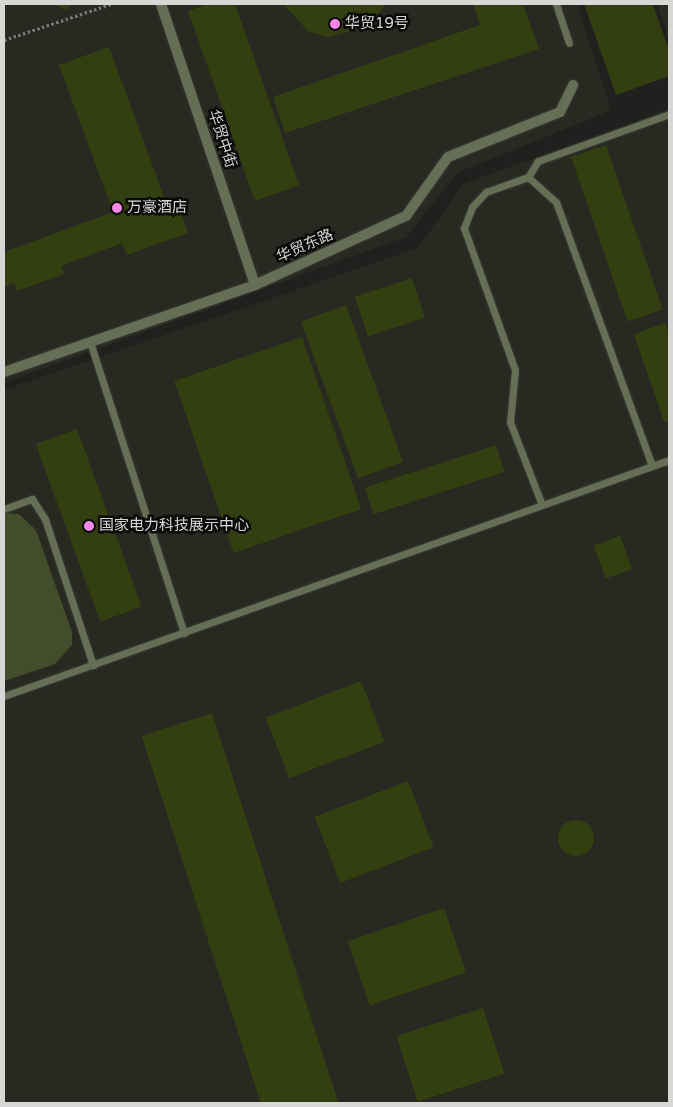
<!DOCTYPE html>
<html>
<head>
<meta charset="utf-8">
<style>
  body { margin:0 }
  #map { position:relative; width:673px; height:1107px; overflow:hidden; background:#20211e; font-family:"Varela Round","Noto Sans SC",sans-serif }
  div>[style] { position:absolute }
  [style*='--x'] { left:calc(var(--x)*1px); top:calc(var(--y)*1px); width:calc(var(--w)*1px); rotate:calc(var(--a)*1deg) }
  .built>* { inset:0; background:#282a22 }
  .green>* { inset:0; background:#434d2b }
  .building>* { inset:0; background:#333f10; transform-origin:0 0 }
  .round { border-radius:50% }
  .path>* { height:3px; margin-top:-1.5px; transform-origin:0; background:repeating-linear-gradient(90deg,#777875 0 2.5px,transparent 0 5px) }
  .roads { filter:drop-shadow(0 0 1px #3a3b38) drop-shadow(0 0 1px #3a3b38) }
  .lane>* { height:7px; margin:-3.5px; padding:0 3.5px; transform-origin:3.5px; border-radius:3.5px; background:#666e55 }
  .street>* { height:10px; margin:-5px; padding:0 5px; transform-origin:5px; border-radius:5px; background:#666e55 }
  .dots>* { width:14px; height:14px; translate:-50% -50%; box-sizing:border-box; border:2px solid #0a0a09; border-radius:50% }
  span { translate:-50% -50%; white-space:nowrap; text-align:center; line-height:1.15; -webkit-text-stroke:5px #0a0a09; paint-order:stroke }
  .poi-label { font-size:15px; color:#d7d8d6 }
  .left { translate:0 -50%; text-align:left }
  .street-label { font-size:15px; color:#d7d8d6 }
  .frame { position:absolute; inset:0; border:5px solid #d7d8d6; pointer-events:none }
</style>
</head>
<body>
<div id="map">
  <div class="built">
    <i style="clip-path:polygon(4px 4px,577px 4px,611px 110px,457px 173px,406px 237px,4px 383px)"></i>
    <i style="clip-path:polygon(657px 4px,669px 4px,669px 40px)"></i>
    <i style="clip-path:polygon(669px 110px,669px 1103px,4px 1103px,4px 390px,418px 248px,463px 184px)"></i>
  </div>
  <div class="green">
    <i style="clip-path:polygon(4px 513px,19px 514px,36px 530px,72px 632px,72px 645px,55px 664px,4px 681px)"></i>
  </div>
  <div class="building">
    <i style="clip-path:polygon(52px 4px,70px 4px,68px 10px)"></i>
    <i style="clip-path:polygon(208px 4px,235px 4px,299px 185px,255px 201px,188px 11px)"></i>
    <i style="clip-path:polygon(283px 4px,386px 4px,366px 28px,328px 37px,309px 32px)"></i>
    <i style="clip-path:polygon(473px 4px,523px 4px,539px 49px,285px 133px,273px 97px,480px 25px)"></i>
    <i style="clip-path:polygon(584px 4px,653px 4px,669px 51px,669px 76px,616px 95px)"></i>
    <i style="clip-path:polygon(109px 47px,167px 205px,177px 201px,188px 233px,127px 255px,122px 243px,61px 266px,64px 274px,17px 291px,14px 283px,4px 287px,4px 252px,113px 212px,59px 65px)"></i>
    <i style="left:606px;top:145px;width:174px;height:37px;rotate:71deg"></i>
    <i style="left:412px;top:278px;width:42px;height:60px;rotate:72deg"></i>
    <i style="left:346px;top:305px;width:167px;height:48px;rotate:70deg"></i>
    <i style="clip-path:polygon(665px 323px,669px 335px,669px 420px,664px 422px,634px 334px)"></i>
    <i style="left:302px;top:337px;width:182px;height:135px;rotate:71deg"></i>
    <i style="left:77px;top:429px;width:189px;height:44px;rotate:70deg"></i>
    <i style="left:496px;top:445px;width:28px;height:138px;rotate:72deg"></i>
    <i style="left:620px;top:536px;width:35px;height:28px;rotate:70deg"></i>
    <i style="left:361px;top:681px;width:65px;height:102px;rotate:69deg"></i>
    <i style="left:212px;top:713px;width:411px;height:74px;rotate:72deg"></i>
    <i style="left:408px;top:781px;width:71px;height:100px;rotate:69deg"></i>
    <i class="round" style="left:558px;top:820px;width:36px;height:36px"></i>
    <i style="left:444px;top:908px;width:68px;height:102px;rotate:71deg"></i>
    <i style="left:483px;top:1008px;width:69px;height:91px;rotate:72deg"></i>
  </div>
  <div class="path">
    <i style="--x:4;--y:40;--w:113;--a:-18.6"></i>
  </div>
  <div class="roads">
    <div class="lane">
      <i style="--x:556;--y:4;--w:41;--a:71.6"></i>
      <i style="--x:528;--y:177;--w:19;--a:-58"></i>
      <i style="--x:538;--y:161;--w:139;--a:-19.7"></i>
      <i style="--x:90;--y:342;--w:306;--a:72.1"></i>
      <i style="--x:542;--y:505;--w:89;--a:-111.1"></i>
      <i style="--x:510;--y:422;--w:52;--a:-84.5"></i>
      <i style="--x:515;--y:370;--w:151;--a:-109.8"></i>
      <i style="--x:464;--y:228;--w:22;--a:-69"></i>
      <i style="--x:472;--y:207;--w:21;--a:-47"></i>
      <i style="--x:486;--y:192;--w:45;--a:-19.7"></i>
      <i style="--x:528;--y:177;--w:38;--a:42"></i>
      <i style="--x:556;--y:202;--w:281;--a:70"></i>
      <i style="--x:4;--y:509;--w:30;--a:-20"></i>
      <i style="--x:32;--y:499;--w:24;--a:57"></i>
      <i style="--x:45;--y:519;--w:154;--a:71.8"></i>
      <i style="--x:4;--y:696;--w:706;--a:-19.54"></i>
    </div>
    <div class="street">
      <i style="--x:161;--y:4;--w:296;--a:71.5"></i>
      <i style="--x:4;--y:372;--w:266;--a:-19.1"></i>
      <i style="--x:255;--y:285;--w:166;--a:-24.6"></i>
      <i style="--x:406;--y:216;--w:72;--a:-54.6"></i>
      <i style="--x:448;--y:157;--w:121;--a:-21.9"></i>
      <i style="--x:560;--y:112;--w:30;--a:-64"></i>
    </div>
  </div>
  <div class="dots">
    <i style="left:335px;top:24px;background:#f987e8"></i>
    <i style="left:117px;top:208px;background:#f987e8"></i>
    <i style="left:89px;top:526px;background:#f987e8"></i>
  </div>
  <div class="poi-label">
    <span class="left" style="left:345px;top:24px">华贸19号</span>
    <span class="left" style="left:127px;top:208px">万豪酒店</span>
    <span class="left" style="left:99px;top:526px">国家电力科技展示中心</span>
  </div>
  <div class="street-label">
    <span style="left:222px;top:139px;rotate:72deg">华贸中街</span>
    <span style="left:305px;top:246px;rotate:-24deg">华贸东路</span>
  </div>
  <div class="frame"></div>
</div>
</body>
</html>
